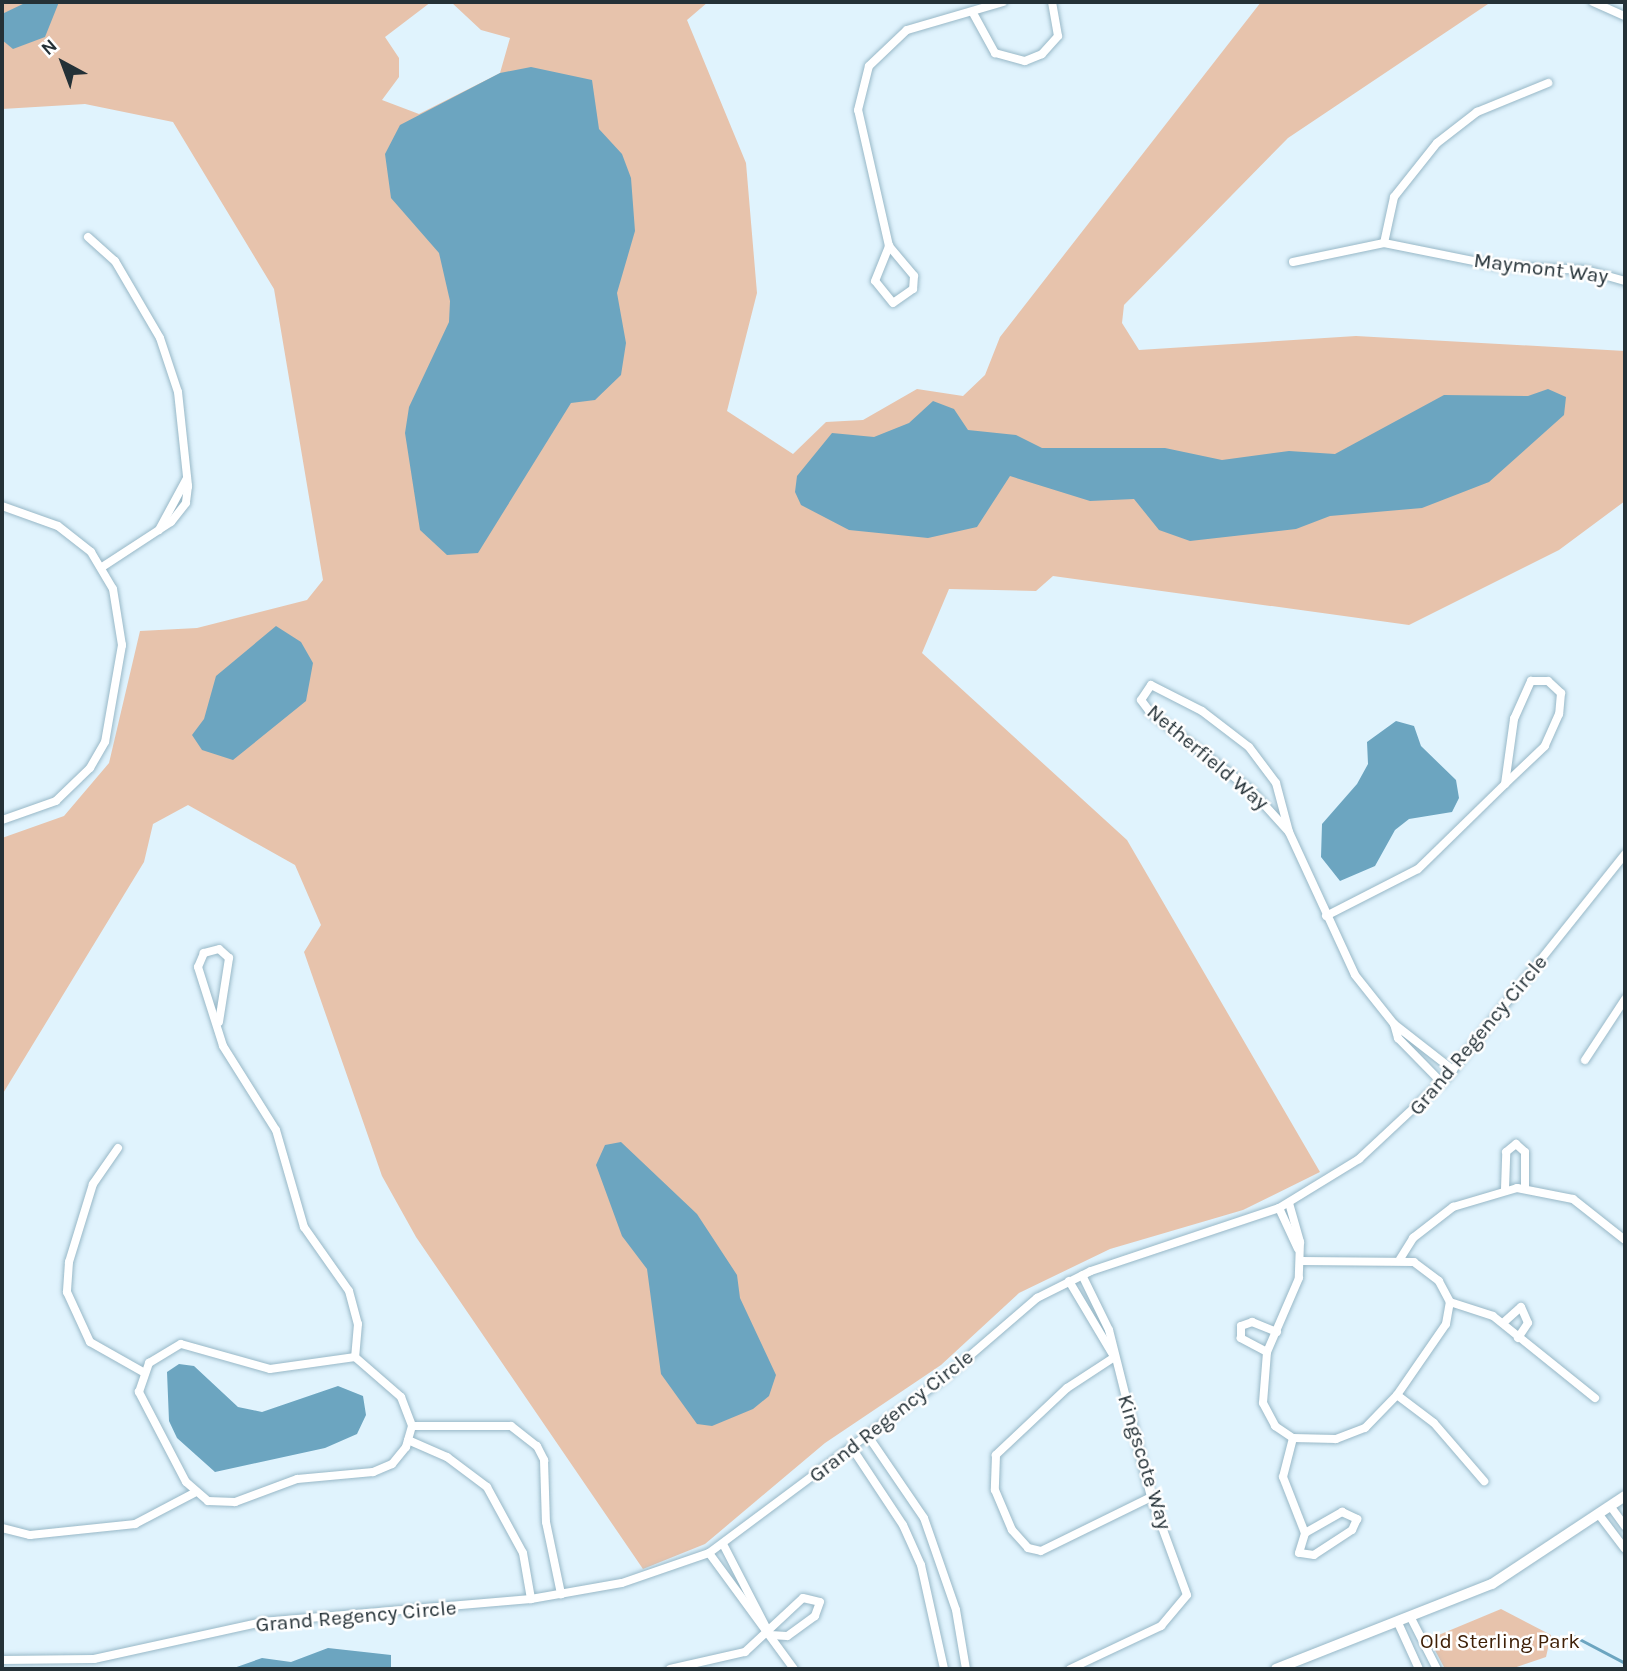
<!DOCTYPE html>
<html>
<head>
<meta charset="utf-8">
<style>
  body { margin:0 }
  #map { position:relative; width:1627px; height:1671px; overflow:hidden; background:#e0f3fd; font-family:Karla,sans-serif }
  div>[style] { position:absolute }
  [style*='--x'] { left:calc(var(--x)*1px); top:calc(var(--y)*1px); width:calc(var(--w)*1px); rotate:calc(var(--a)*1deg) }
  .green>* { inset:0; background:#e7c3ac }
  .water>* { inset:0; background:#6ca5c0 }
  .stream>* { height:2.5px; margin:-1.25px; padding:0 1.25px; transform-origin:1.25px; border-radius:1.25px; background:#6ca5c0 }
  .roads { filter:drop-shadow(0 0 2px #98b8c7) drop-shadow(0 0 2px #98b8c7) }
  .minor>* { height:8px; margin:-4px; padding:0 4px; transform-origin:4px; border-radius:4px; background:#fff }
  .tertiary>* { height:10px; margin:-5px; padding:0 5px; transform-origin:5px; border-radius:5px; background:#fff }
  span { translate:-50% -50%; white-space:nowrap; text-align:center; line-height:1.15; -webkit-text-stroke:5px #fff; paint-order:stroke }
  .street-label { font-size:21px; color:#243137 }
  .park-label { font-size:21px; color:#3f2007 }
  .frame { position:absolute; inset:0; border:4px solid #243137; pointer-events:none }
  .north { position:absolute; left:28px; top:28px; width:70px; height:70px; -webkit-text-stroke:5px #fff; paint-order:stroke; rotate:319deg; font-size:19px; font-weight:700; line-height:28px; text-align:center; color:#243137 }
  .north::after { content:''; display:block; margin:auto; width:24px; height:32px; background:#243137; clip-path:polygon(50% 0,100% 100%,50% 72%,0 100%) }
</style>
</head>
<body>
<div id="map">
  <div class="green">
    <i style="clip-path:polygon(2px 2px,431px 2px,385px 37px,399px 58px,399px 77px,382px 100px,419px 114px,500px 73px,510px 38px,481px 30px,451px 2px,708px 2px,687px 20px,746px 163px,757px 293px,727px 411px,793px 454px,826px 422px,863px 420px,917px 389px,963px 396px,985px 375px,1000px 337px,1261px 2px,1491px 2px,1288px 138px,1124px 305px,1122px 323px,1139px 350px,1356px 336px,1625px 351px,1625px 501px,1559px 550px,1409px 625px,1053px 576px,1036px 591px,949px 589px,922px 653px,1127px 840px,1320px 1172px,1243px 1210px,1110px 1249px,1019px 1293px,941px 1365px,825px 1443px,705px 1544px,643px 1569px,416px 1237px,382px 1176px,304px 952px,321px 925px,295px 865px,188px 805px,153px 824px,144px 862px,2px 1095px,2px 838px,64px 816px,109px 763px,140px 631px,197px 628px,307px 600px,323px 580px,274px 289px,173px 122px,85px 104px,2px 109px)"></i>
    <i style="clip-path:polygon(1501px 1609px,1551px 1635px,1546px 1657px,1511px 1669px,1445px 1669px,1429px 1639px)"></i>
  </div>
  <div class="water">
    <i style="clip-path:polygon(27px 2px,59px 2px,45px 37px,13px 49px,2px 40px,2px 14px)"></i>
    <i style="clip-path:polygon(531px 67px,592px 80px,599px 129px,622px 154px,631px 178px,635px 231px,617px 293px,626px 343px,621px 375px,595px 400px,571px 403px,478px 553px,447px 555px,420px 530px,405px 433px,409px 407px,449px 322px,450px 301px,439px 253px,391px 198px,385px 154px,400px 125px,500px 73px)"></i>
    <i style="clip-path:polygon(1548px 389px,1566px 397px,1564px 415px,1489px 482px,1422px 508px,1330px 516px,1296px 529px,1190px 541px,1159px 530px,1134px 499px,1090px 501px,1010px 476px,977px 527px,928px 538px,849px 530px,801px 505px,795px 492px,797px 476px,832px 433px,874px 437px,909px 423px,933px 401px,954px 409px,968px 430px,1016px 435px,1042px 448px,1165px 448px,1222px 460px,1289px 451px,1335px 454px,1444px 395px,1528px 396px)"></i>
    <i style="clip-path:polygon(276px 626px,301px 642px,313px 663px,306px 701px,233px 760px,202px 750px,192px 735px,204px 719px,216px 676px)"></i>
    <i style="clip-path:polygon(1396px 721px,1414px 726px,1421px 746px,1456px 780px,1459px 798px,1452px 812px,1409px 819px,1395px 830px,1375px 866px,1340px 881px,1321px 857px,1322px 824px,1357px 784px,1368px 764px,1367px 742px)"></i>
    <i style="clip-path:polygon(621px 1142px,697px 1214px,737px 1275px,740px 1298px,776px 1375px,769px 1396px,753px 1409px,712px 1426px,697px 1424px,661px 1374px,647px 1269px,622px 1236px,596px 1165px,605px 1145px)"></i>
    <i style="clip-path:polygon(179px 1364px,194px 1366px,238px 1407px,262px 1412px,338px 1386px,363px 1396px,366px 1415px,357px 1434px,325px 1448px,215px 1472px,177px 1438px,169px 1421px,167px 1372px)"></i>
    <i style="clip-path:polygon(328px 1648px,391px 1655px,391px 1669px,231px 1669px,262px 1658px,291px 1662px)"></i>
  </div>
  <div class="stream">
    <i style="--x:1572;--y:1635;--w:60;--a:27.8"></i>
  </div>
  <div class="roads">
    <div class="minor">
      <i style="--x:1593;--y:2;--w:35;--a:24"></i>
      <i style="--x:973;--y:13;--w:46;--a:61.2"></i>
      <i style="--x:995;--y:53;--w:31;--a:15"></i>
      <i style="--x:1025;--y:61;--w:18;--a:-22"></i>
      <i style="--x:1042;--y:54;--w:24;--a:-48"></i>
      <i style="--x:1058;--y:36;--w:35;--a:-100"></i>
      <i style="--x:88;--y:237;--w:36;--a:42"></i>
      <i style="--x:115;--y:261;--w:89;--a:59.7"></i>
      <i style="--x:160;--y:338;--w:57;--a:71.6"></i>
      <i style="--x:178;--y:392;--w:95;--a:83.9"></i>
      <i style="--x:188;--y:486;--w:17;--a:97"></i>
      <i style="--x:186;--y:503;--w:24;--a:128"></i>
      <i style="--x:171;--y:522;--w:82;--a:146.9"></i>
      <i style="--x:1384;--y:243;--w:47;--a:-77.7"></i>
      <i style="--x:1394;--y:197;--w:69;--a:-51.5"></i>
      <i style="--x:1437;--y:143;--w:51;--a:-37.8"></i>
      <i style="--x:1477;--y:112;--w:77;--a:-22.2"></i>
      <i style="--x:889;--y:246;--w:39;--a:50"></i>
      <i style="--x:914;--y:276;--w:13;--a:94"></i>
      <i style="--x:913;--y:289;--w:24;--a:145"></i>
      <i style="--x:893;--y:303;--w:28;--a:-129"></i>
      <i style="--x:875;--y:281;--w:38;--a:-68"></i>
      <i style="--x:889;--y:246;--w:139;--a:-102.8"></i>
      <i style="--x:858;--y:110;--w:45;--a:-76"></i>
      <i style="--x:869;--y:66;--w:52;--a:-43.5"></i>
      <i style="--x:907;--y:30;--w:100;--a:-16.3"></i>
      <i style="--x:1293;--y:262;--w:93;--a:-11.8"></i>
      <i style="--x:1384;--y:243;--w:116;--a:11.4"></i>
      <i style="--x:1498;--y:266;--w:88;--a:2.6"></i>
      <i style="--x:1586;--y:270;--w:41;--a:15.8"></i>
      <i style="--x:2;--y:506;--w:59;--a:19.7"></i>
      <i style="--x:58;--y:526;--w:42;--a:38.2"></i>
      <i style="--x:91;--y:552;--w:43;--a:59.3"></i>
      <i style="--x:113;--y:589;--w:57;--a:80.9"></i>
      <i style="--x:122;--y:645;--w:98;--a:99.9"></i>
      <i style="--x:105;--y:742;--w:30;--a:120"></i>
      <i style="--x:90;--y:768;--w:47;--a:135.9"></i>
      <i style="--x:56;--y:801;--w:57;--a:160.6"></i>
      <i style="--x:159;--y:530;--w:59;--a:-61.7"></i>
      <i style="--x:1531;--y:681;--w:17;--a:0"></i>
      <i style="--x:1548;--y:681;--w:18;--a:43"></i>
      <i style="--x:1561;--y:693;--w:21;--a:95"></i>
      <i style="--x:1559;--y:714;--w:35;--a:114"></i>
      <i style="--x:1545;--y:746;--w:55;--a:136.5"></i>
      <i style="--x:1505;--y:784;--w:66;--a:-82.1"></i>
      <i style="--x:1514;--y:719;--w:42;--a:-65.9"></i>
      <i style="--x:1151;--y:685;--w:57;--a:27"></i>
      <i style="--x:1202;--y:711;--w:59;--a:37.5"></i>
      <i style="--x:1249;--y:747;--w:45;--a:53.1"></i>
      <i style="--x:1276;--y:783;--w:51;--a:75.1"></i>
      <i style="--x:1289;--y:832;--w:57;--a:-132.1"></i>
      <i style="--x:1251;--y:790;--w:128;--a:-142.3"></i>
      <i style="--x:1150;--y:712;--w:15;--a:-127"></i>
      <i style="--x:1141;--y:700;--w:18;--a:-56"></i>
      <i style="--x:1289;--y:832;--w:157;--a:65.2"></i>
      <i style="--x:1355;--y:975;--w:63;--a:51.5"></i>
      <i style="--x:1394;--y:1024;--w:75;--a:37.9"></i>
      <i style="--x:1326;--y:916;--w:103;--a:-27.1"></i>
      <i style="--x:1418;--y:869;--w:122;--a:-44.3"></i>
      <i style="--x:219;--y:1022;--w:65;--a:-81.1"></i>
      <i style="--x:229;--y:958;--w:13;--a:-138"></i>
      <i style="--x:219;--y:949;--w:16;--a:165"></i>
      <i style="--x:204;--y:953;--w:15;--a:113"></i>
      <i style="--x:198;--y:967;--w:83;--a:72.4"></i>
      <i style="--x:223;--y:1046;--w:99;--a:57.8"></i>
      <i style="--x:276;--y:1130;--w:101;--a:73.9"></i>
      <i style="--x:304;--y:1227;--w:78;--a:54.9"></i>
      <i style="--x:349;--y:1291;--w:34;--a:75"></i>
      <i style="--x:358;--y:1324;--w:33;--a:95"></i>
      <i style="--x:1394;--y:1024;--w:15;--a:74"></i>
      <i style="--x:1398;--y:1038;--w:63;--a:45.6"></i>
      <i style="--x:1585;--y:1060;--w:73;--a:-56.7"></i>
      <i style="--x:118;--y:1148;--w:44;--a:124.8"></i>
      <i style="--x:93;--y:1184;--w:82;--a:107.1"></i>
      <i style="--x:69;--y:1262;--w:30;--a:94"></i>
      <i style="--x:67;--y:1292;--w:55;--a:65.3"></i>
      <i style="--x:90;--y:1342;--w:61;--a:29.5"></i>
      <i style="--x:1505;--y:1189;--w:37;--a:-88"></i>
      <i style="--x:1506;--y:1152;--w:13;--a:-39"></i>
      <i style="--x:1516;--y:1144;--w:12;--a:42"></i>
      <i style="--x:1525;--y:1152;--w:36;--a:90"></i>
      <i style="--x:1289;--y:1203;--w:41;--a:74.2"></i>
      <i style="--x:1300;--y:1242;--w:36;--a:92"></i>
      <i style="--x:1299;--y:1278;--w:81;--a:113.4"></i>
      <i style="--x:1267;--y:1352;--w:51;--a:94.5"></i>
      <i style="--x:1263;--y:1403;--w:26;--a:62"></i>
      <i style="--x:1275;--y:1426;--w:22;--a:34"></i>
      <i style="--x:1293;--y:1438;--w:43;--a:1.3"></i>
      <i style="--x:1336;--y:1439;--w:31;--a:-21"></i>
      <i style="--x:1365;--y:1428;--w:46;--a:-45.9"></i>
      <i style="--x:1397;--y:1395;--w:86;--a:-55.4"></i>
      <i style="--x:1446;--y:1324;--w:22;--a:-80"></i>
      <i style="--x:1450;--y:1302;--w:24;--a:-118"></i>
      <i style="--x:1439;--y:1281;--w:31;--a:-143"></i>
      <i style="--x:1414;--y:1262;--w:113;--a:-179.5"></i>
      <i style="--x:1279;--y:1208;--w:45;--a:65.1"></i>
      <i style="--x:1400;--y:1259;--w:25;--a:-58"></i>
      <i style="--x:1413;--y:1238;--w:51;--a:-37.8"></i>
      <i style="--x:1453;--y:1207;--w:67;--a:-16.5"></i>
      <i style="--x:1517;--y:1188;--w:57;--a:11.1"></i>
      <i style="--x:1573;--y:1199;--w:66;--a:38.3"></i>
      <i style="--x:1069;--y:1281;--w:84;--a:59.2"></i>
      <i style="--x:1450;--y:1302;--w:45;--a:18"></i>
      <i style="--x:1493;--y:1316;--w:131;--a:38.8"></i>
      <i style="--x:1503;--y:1323;--w:24;--a:-42"></i>
      <i style="--x:1521;--y:1307;--w:17;--a:66"></i>
      <i style="--x:1528;--y:1323;--w:18;--a:124"></i>
      <i style="--x:181;--y:1344;--w:92;--a:15.7"></i>
      <i style="--x:270;--y:1369;--w:86;--a:-8"></i>
      <i style="--x:355;--y:1357;--w:61;--a:41"></i>
      <i style="--x:401;--y:1397;--w:31;--a:69"></i>
      <i style="--x:412;--y:1426;--w:22;--a:106"></i>
      <i style="--x:406;--y:1447;--w:22;--a:129"></i>
      <i style="--x:392;--y:1464;--w:21;--a:157"></i>
      <i style="--x:373;--y:1472;--w:76;--a:174.7"></i>
      <i style="--x:297;--y:1479;--w:66;--a:159.6"></i>
      <i style="--x:235;--y:1502;--w:27;--a:-178"></i>
      <i style="--x:208;--y:1501;--w:29;--a:-139"></i>
      <i style="--x:186;--y:1482;--w:102;--a:-117.6"></i>
      <i style="--x:139;--y:1392;--w:31;--a:-71"></i>
      <i style="--x:149;--y:1363;--w:37;--a:-31"></i>
      <i style="--x:1267;--y:1352;--w:30;--a:-152"></i>
      <i style="--x:1241;--y:1338;--w:12;--a:-90"></i>
      <i style="--x:1241;--y:1326;--w:12;--a:-20"></i>
      <i style="--x:1252;--y:1322;--w:27;--a:22"></i>
      <i style="--x:1113;--y:1358;--w:55;--a:146.9"></i>
      <i style="--x:1067;--y:1388;--w:98;--a:136.7"></i>
      <i style="--x:996;--y:1455;--w:35;--a:92"></i>
      <i style="--x:995;--y:1490;--w:43;--a:67"></i>
      <i style="--x:1012;--y:1530;--w:24;--a:48"></i>
      <i style="--x:1028;--y:1548;--w:13;--a:13"></i>
      <i style="--x:1041;--y:1551;--w:123;--a:-26.1"></i>
      <i style="--x:1397;--y:1395;--w:46;--a:37.1"></i>
      <i style="--x:1434;--y:1423;--w:77;--a:49.2"></i>
      <i style="--x:412;--y:1426;--w:99;--a:0"></i>
      <i style="--x:511;--y:1426;--w:33;--a:38"></i>
      <i style="--x:537;--y:1446;--w:16;--a:63"></i>
      <i style="--x:544;--y:1460;--w:62;--a:88.2"></i>
      <i style="--x:546;--y:1522;--w:74;--a:78.2"></i>
      <i style="--x:868;--y:1436;--w:99;--a:55.7"></i>
      <i style="--x:924;--y:1518;--w:97;--a:70.8"></i>
      <i style="--x:956;--y:1610;--w:60;--a:80.4"></i>
      <i style="--x:1293;--y:1438;--w:40;--a:104.4"></i>
      <i style="--x:1283;--y:1477;--w:60;--a:68.6"></i>
      <i style="--x:408;--y:1440;--w:43;--a:23.6"></i>
      <i style="--x:447;--y:1457;--w:50;--a:36.9"></i>
      <i style="--x:487;--y:1487;--w:75;--a:61.4"></i>
      <i style="--x:523;--y:1553;--w:47;--a:80.1"></i>
      <i style="--x:852;--y:1448;--w:92;--a:56.5"></i>
      <i style="--x:903;--y:1525;--w:44;--a:65.8"></i>
      <i style="--x:921;--y:1565;--w:107;--a:77.5"></i>
      <i style="--x:1611;--y:1507;--w:24;--a:54"></i>
      <i style="--x:1342;--y:1512;--w:17;--a:25"></i>
      <i style="--x:1357;--y:1519;--w:12;--a:114"></i>
      <i style="--x:1352;--y:1530;--w:45;--a:146.7"></i>
      <i style="--x:1314;--y:1555;--w:15;--a:-172"></i>
      <i style="--x:1299;--y:1553;--w:21;--a:-73"></i>
      <i style="--x:1305;--y:1533;--w:43;--a:-29.6"></i>
      <i style="--x:1600;--y:1516;--w:41;--a:52.9"></i>
      <i style="--x:2;--y:1528;--w:29;--a:14"></i>
      <i style="--x:30;--y:1535;--w:106;--a:-6"></i>
      <i style="--x:135;--y:1524;--w:67;--a:-27.7"></i>
      <i style="--x:723;--y:1544;--w:102;--a:62.7"></i>
      <i style="--x:709;--y:1553;--w:144;--a:53.8"></i>
      <i style="--x:1412;--y:1620;--w:55;--a:63"></i>
      <i style="--x:1399;--y:1625;--w:48;--a:65.6"></i>
      <i style="--x:2;--y:1660;--w:92;--a:-0.6"></i>
      <i style="--x:94;--y:1659;--w:172;--a:-12.4"></i>
      <i style="--x:262;--y:1622;--w:270;--a:-4.9"></i>
      <i style="--x:531;--y:1599;--w:92;--a:-10"></i>
      <i style="--x:622;--y:1583;--w:92;--a:-19"></i>
      <i style="--x:709;--y:1553;--w:293;--a:-36.7"></i>
      <i style="--x:944;--y:1378;--w:123;--a:-40.7"></i>
      <i style="--x:1037;--y:1298;--w:60;--a:-26.6"></i>
      <i style="--x:1091;--y:1271;--w:198;--a:-18.5"></i>
      <i style="--x:1279;--y:1208;--w:94;--a:-31.5"></i>
      <i style="--x:1359;--y:1159;--w:120;--a:-43"></i>
      <i style="--x:1447;--y:1077;--w:285;--a:-51.4"></i>
      <i style="--x:670;--y:1669;--w:77;--a:-12.8"></i>
      <i style="--x:745;--y:1652;--w:79;--a:-43"></i>
      <i style="--x:803;--y:1598;--w:17;--a:13"></i>
      <i style="--x:820;--y:1602;--w:15;--a:110"></i>
      <i style="--x:815;--y:1616;--w:34;--a:144"></i>
      <i style="--x:787;--y:1636;--w:17;--a:-177"></i>
      <i style="--x:1070;--y:1669;--w:101;--a:-25.3"></i>
      <i style="--x:1161;--y:1626;--w:40;--a:-50"></i>
      <i style="--x:1187;--y:1595;--w:104;--a:-110.2"></i>
      <i style="--x:1151;--y:1497;--w:172;--a:-104.1"></i>
      <i style="--x:1109;--y:1330;--w:61;--a:-116.1"></i>
    </div>
    <div class="tertiary">
      <i style="--x:1276;--y:1669;--w:232;--a:-21.5"></i>
      <i style="--x:1492;--y:1584;--w:159;--a:-33.5"></i>
    </div>
  </div>
  <div class="street-label">
    <span style="left:1541px;top:268px;rotate:7deg">Maymont Way</span>
    <span style="left:1208px;top:757px;rotate:40deg">Netherfield Way</span>
    <span style="left:1478px;top:1035px;rotate:-50deg">Grand Regency Circle</span>
    <span style="left:891px;top:1416px;rotate:-38deg">Grand Regency Circle</span>
    <span style="left:1145px;top:1462px;rotate:73deg">Kingscote Way</span>
    <span style="left:356px;top:1616px;rotate:-5deg">Grand Regency Circle</span>
  </div>
  <div class="park-label">
    <span style="left:1500px;top:1641px">Old Sterling Park</span>
  </div>
  <div class="frame"></div>
  <div class="north">N</div>
</div>
</body>
</html>
